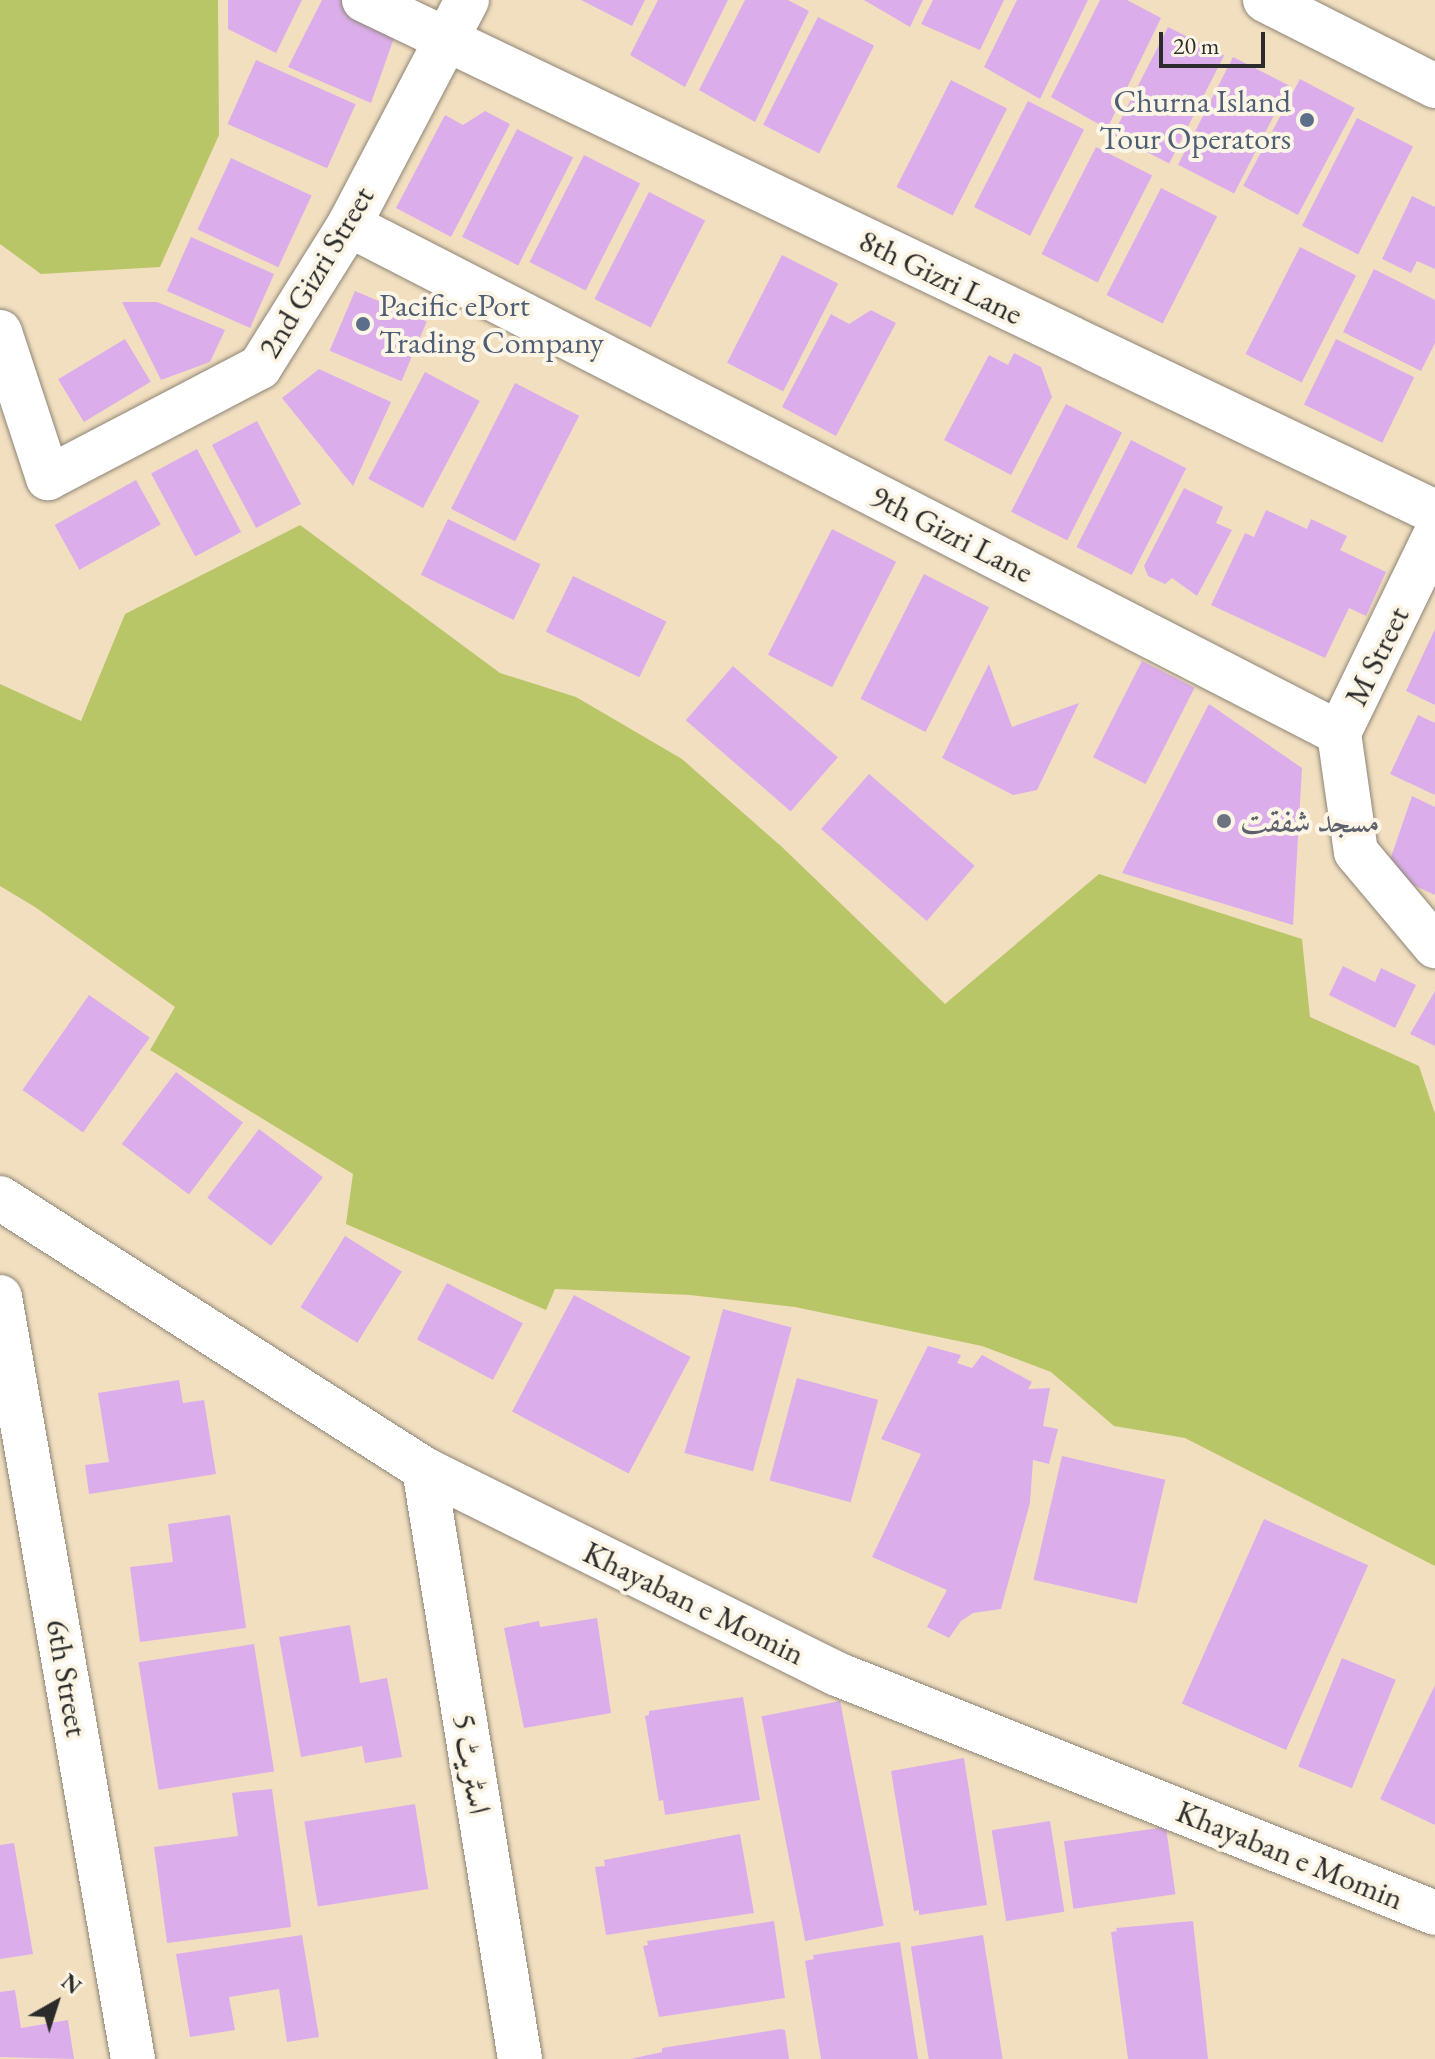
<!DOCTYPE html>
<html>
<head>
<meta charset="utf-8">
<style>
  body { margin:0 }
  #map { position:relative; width:1435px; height:2059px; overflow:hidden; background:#f2dfc0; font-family:"EB Garamond",Amiri,serif }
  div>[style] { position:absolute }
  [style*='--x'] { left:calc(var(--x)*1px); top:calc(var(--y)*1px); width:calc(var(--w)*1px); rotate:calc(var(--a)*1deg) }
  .green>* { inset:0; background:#b9c668 }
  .building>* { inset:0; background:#dbaeeb; transform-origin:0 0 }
  .roads { filter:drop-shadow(0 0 2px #8e8576) drop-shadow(0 0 2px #8e8576) }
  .minor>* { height:44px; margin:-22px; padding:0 22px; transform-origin:22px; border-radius:22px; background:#fff }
  .dots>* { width:22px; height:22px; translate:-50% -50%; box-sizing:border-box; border:4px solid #fcf5e5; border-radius:50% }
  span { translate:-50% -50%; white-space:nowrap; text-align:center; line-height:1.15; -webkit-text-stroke:8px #fcf5e5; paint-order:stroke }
  .service-label { font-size:32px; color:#4e5e75 }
  .right { translate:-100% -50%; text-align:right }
  .left { translate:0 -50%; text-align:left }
  .street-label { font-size:32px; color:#2b2b2b }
  .worship-label { font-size:32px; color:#5b616d }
  .north { position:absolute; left:16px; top:1963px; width:80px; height:80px; -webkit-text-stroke:6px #fcf5e5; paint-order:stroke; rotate:39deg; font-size:22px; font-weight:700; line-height:32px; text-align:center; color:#2b2b2b }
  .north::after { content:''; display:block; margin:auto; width:28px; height:36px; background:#2b2b2b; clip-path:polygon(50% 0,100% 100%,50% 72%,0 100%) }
  .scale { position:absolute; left:1159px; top:32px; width:106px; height:36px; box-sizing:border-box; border:4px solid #2b2b2b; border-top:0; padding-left:10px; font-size:24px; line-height:28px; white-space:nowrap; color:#2b2b2b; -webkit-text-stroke:6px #fcf5e5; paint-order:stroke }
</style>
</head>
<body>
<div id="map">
  <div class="green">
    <i style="clip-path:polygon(0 0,218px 0,219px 135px,160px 267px,41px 274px,0 244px)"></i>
    <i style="clip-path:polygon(300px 525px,500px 673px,576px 697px,682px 759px,782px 847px,945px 1004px,1099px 874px,1302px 939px,1310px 1017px,1419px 1066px,1435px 1114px,1435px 1566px,1185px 1438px,1114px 1426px,1051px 1372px,982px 1346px,795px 1307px,690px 1295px,555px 1289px,546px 1310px,346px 1224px,353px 1174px,150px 1050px,175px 1007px,35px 907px,0 886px,0 684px,81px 721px,125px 614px)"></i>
  </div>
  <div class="building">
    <i style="clip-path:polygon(228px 0,302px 0,276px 53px,228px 29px)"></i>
    <i style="clip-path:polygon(322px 0,348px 0,395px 35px,371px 103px,288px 67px)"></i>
    <i style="clip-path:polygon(581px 0,645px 0,632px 26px)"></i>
    <i style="clip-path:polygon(658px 0,728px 0,685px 87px,630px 55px)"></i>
    <i style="clip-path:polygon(745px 0,788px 0,809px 11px,755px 122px,699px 90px)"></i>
    <i style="clip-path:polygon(864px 0,923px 0,910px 27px)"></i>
    <i style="clip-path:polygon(933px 0,1004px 0,980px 50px,921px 24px)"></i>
    <i style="clip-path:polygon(1017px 0,1088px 0,1040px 99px,984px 67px)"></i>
    <i style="clip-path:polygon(1100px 0,1127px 0,1161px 18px,1107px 129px,1051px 97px)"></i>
    <i style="left:818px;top:17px;width:63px;height:121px;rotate:27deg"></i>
    <i style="left:1168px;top:27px;width:63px;height:121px;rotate:27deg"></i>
    <i style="left:1233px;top:57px;width:63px;height:121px;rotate:27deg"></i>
    <i style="left:256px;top:60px;width:109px;height:70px;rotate:24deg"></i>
    <i style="left:1300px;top:79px;width:62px;height:121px;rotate:28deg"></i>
    <i style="left:951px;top:80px;width:63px;height:120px;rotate:27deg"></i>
    <i style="left:1028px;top:101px;width:63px;height:119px;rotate:27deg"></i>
    <i style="clip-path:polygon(485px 111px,510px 124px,451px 237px,396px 208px,445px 115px,463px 125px)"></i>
    <i style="left:1357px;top:118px;width:63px;height:121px;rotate:27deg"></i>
    <i style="left:517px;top:129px;width:63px;height:121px;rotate:27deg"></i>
    <i style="left:1096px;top:147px;width:63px;height:120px;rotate:27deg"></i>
    <i style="left:584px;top:155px;width:63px;height:120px;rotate:27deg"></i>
    <i style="left:231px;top:158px;width:89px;height:79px;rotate:25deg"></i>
    <i style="left:1161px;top:188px;width:63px;height:120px;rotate:27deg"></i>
    <i style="left:649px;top:192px;width:63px;height:120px;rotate:27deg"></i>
    <i style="clip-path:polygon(1412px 196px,1435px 207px,1435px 269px,1417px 261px,1411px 273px,1382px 259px)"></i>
    <i style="left:191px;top:237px;width:91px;height:59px;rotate:24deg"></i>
    <i style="left:1300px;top:247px;width:63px;height:120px;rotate:27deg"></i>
    <i style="left:782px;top:255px;width:63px;height:121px;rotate:27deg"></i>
    <i style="clip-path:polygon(1374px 269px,1435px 300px,1435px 343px,1421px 371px,1343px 332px)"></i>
    <i style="left:355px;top:291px;width:78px;height:65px;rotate:23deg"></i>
    <i style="clip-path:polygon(122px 302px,157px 302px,225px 330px,210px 362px,161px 380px)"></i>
    <i style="clip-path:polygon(871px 310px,896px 323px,836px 436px,782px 407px,831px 314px,849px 324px)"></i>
    <i style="left:125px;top:339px;width:50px;height:78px;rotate:59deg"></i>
    <i style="left:1336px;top:339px;width:87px;height:73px;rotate:26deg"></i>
    <i style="clip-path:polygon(1014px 353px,1041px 367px,1052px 397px,1011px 475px,944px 440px,989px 355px,1008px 365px)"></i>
    <i style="clip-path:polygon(319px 369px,391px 402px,353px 486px,282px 398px)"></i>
    <i style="left:425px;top:372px;width:62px;height:121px;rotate:28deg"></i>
    <i style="left:515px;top:383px;width:72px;height:141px;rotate:27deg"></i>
    <i style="left:1066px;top:404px;width:63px;height:121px;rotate:27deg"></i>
    <i style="left:257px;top:421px;width:94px;height:51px;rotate:62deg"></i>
    <i style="left:1131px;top:440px;width:62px;height:120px;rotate:27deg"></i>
    <i style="left:197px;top:449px;width:94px;height:52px;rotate:62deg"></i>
    <i style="left:136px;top:480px;width:51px;height:93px;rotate:61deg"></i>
    <i style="clip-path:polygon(1184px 488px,1223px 507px,1216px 523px,1232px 530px,1197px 596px,1172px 578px,1165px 584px,1148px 576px,1144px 566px)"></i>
    <i style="clip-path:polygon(1266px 510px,1307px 529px,1311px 519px,1347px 536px,1340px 550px,1386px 572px,1366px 616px,1349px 608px,1325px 658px,1211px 605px,1245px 533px,1254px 537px)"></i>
    <i style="left:448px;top:519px;width:103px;height:62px;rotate:26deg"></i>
    <i style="left:832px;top:529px;width:72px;height:141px;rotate:27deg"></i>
    <i style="left:924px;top:574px;width:73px;height:140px;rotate:27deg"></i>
    <i style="left:573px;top:576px;width:104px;height:62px;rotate:26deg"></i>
    <i style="clip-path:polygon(1435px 629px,1435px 705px,1406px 691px)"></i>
    <i style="left:1142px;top:661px;width:59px;height:108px;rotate:27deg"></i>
    <i style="clip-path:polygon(989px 664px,1012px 727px,1079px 703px,1037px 790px,1013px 795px,942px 758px)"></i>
    <i style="left:733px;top:666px;width:139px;height:72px;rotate:41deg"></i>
    <i style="clip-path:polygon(1209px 704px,1302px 768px,1293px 925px,1122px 873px)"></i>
    <i style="clip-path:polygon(1418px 715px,1435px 723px,1435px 795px,1390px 774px)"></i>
    <i style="left:869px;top:774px;width:140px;height:73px;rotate:41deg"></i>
    <i style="clip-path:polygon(1412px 796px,1435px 807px,1435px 895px,1394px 876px,1390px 860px)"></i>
    <i style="clip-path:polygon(1343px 966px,1375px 982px,1381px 968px,1416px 985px,1395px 1028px,1329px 995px)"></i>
    <i style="clip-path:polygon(1435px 991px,1435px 1046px,1410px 1034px)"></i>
    <i style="left:89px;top:995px;width:74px;height:116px;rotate:35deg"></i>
    <i style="left:176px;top:1072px;width:84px;height:90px;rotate:37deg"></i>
    <i style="left:259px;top:1129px;width:80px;height:86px;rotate:37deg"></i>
    <i style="left:345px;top:1236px;width:67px;height:84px;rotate:32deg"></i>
    <i style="left:447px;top:1283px;width:86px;height:64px;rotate:28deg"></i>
    <i style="left:574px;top:1295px;width:132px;height:132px;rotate:28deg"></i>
    <i style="left:723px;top:1309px;width:71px;height:149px;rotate:15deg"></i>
    <i style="clip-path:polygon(928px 1346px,961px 1355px,957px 1363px,972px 1368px,982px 1355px,1032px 1382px,1028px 1389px,1050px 1388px,1043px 1426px,1058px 1429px,1049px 1464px,1033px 1460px,1030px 1503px,1001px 1609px,973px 1613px,961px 1621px,949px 1638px,927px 1627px,947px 1590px,872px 1557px,921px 1454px,881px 1439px)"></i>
    <i style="left:797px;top:1378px;width:84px;height:106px;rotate:15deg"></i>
    <i style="clip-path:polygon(179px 1380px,183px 1403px,204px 1400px,216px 1474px,89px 1494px,85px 1465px,109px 1462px,98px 1393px)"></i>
    <i style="left:1062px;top:1456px;width:106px;height:127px;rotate:13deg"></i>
    <i style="clip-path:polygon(230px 1515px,246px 1628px,140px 1642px,130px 1567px,173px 1562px,168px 1524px)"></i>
    <i style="left:1264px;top:1519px;width:114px;height:202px;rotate:24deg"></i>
    <i style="clip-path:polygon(597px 1618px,611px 1713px,524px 1728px,504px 1628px,539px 1621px,540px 1627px)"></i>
    <i style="clip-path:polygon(350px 1625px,360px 1683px,387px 1678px,402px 1757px,365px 1763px,362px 1746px,301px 1757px,279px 1637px)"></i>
    <i style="left:254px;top:1644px;width:129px;height:117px;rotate:81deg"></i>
    <i style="left:1342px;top:1658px;width:58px;height:117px;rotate:22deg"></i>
    <i style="clip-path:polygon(1435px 1685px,1435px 1825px,1380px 1799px)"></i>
    <i style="clip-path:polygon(743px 1697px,760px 1800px,665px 1815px,663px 1800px,659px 1801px,645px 1716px,649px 1715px,649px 1711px)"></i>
    <i style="left:840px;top:1701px;width:229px;height:80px;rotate:79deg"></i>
    <i style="clip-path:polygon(964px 1758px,987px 1905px,919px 1915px,919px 1910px,914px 1911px,891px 1771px)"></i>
    <i style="clip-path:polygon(272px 1789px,291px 1927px,167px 1943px,154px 1847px,238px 1836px,232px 1793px)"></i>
    <i style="left:415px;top:1804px;width:86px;height:112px;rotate:81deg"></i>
    <i style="left:1050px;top:1821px;width:92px;height:59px;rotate:81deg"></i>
    <i style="left:1166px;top:1827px;width:68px;height:103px;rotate:82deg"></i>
    <i style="clip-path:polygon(740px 1834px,754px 1913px,606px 1935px,595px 1867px,605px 1866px,604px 1860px)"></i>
    <i style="clip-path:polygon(14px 1843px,33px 1954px,0 1959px,0 1845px)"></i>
    <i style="clip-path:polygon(774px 1921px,785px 1998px,659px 2017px,643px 1946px,648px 1945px,647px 1941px)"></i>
    <i style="clip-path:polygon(1193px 1921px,1208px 2059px,1128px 2059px,1111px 1932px,1117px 1931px,1116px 1928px)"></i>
    <i style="clip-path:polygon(302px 1935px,319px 2037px,287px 2042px,279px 1989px,229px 1997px,235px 2030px,190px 2037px,176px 1954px)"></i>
    <i style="left:983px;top:1935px;width:125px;height:73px;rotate:81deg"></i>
    <i style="clip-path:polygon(900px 1942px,918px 2059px,821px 2059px,805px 1961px,814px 1959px,813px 1955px)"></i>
    <i style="clip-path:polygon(15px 1990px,21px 2028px,68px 2020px,74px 2059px,0 2057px,0 1992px)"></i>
    <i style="clip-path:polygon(781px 2029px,785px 2030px,789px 2059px,630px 2059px,662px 2052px,662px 2048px)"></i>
  </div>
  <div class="roads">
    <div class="minor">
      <i style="--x:364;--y:0;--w:1187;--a:25.55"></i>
      <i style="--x:1265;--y:0;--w:191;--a:26.8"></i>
      <i style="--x:349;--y:225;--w:1113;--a:27.16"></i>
      <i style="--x:0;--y:332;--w:154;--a:71.8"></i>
      <i style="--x:48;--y:478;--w:239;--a:-27.6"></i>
      <i style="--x:260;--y:367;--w:168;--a:-57.9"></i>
      <i style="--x:349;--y:225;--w:254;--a:-62.3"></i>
      <i style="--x:1339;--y:733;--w:120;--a:81.9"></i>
      <i style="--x:1356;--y:852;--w:123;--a:50"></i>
      <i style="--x:1339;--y:733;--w:220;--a:-64.1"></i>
      <i style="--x:0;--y:1198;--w:503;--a:32.58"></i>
      <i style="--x:424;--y:1469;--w:461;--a:26.4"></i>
      <i style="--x:837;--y:1674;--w:644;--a:21.78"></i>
      <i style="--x:0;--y:1297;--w:774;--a:80.1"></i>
      <i style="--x:424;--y:1469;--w:598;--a:80.76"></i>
    </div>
  </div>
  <div class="dots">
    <i style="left:1307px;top:120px;background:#5c6f8a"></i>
    <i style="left:363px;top:324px;background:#5c6f8a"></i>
    <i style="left:1224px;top:821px;background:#6b7280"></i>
  </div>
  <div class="service-label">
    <span class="right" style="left:1291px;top:120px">Churna Island<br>Tour Operators</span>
    <span class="left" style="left:379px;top:324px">Pacific ePort<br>Trading Company</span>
  </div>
  <div class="street-label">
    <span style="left:316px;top:272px;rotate:-59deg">2nd Gizri Street</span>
    <span style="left:941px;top:277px;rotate:26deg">8th Gizri Lane</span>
    <span style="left:952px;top:534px;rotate:27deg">9th Gizri Lane</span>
    <span style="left:1377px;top:656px;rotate:-64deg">M Street</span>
    <span style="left:694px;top:1603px;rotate:26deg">Khayaban e Momin</span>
    <span style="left:67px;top:1678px;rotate:80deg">6th Street</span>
    <span style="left:472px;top:1764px;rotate:81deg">اسٹریٹ 5</span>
    <span style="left:1290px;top:1855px;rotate:22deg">Khayaban e Momin</span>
  </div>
  <div class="worship-label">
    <span class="left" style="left:1240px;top:821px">مسجد شفقت</span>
  </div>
  <div class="north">N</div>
  <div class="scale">20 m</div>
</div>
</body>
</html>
